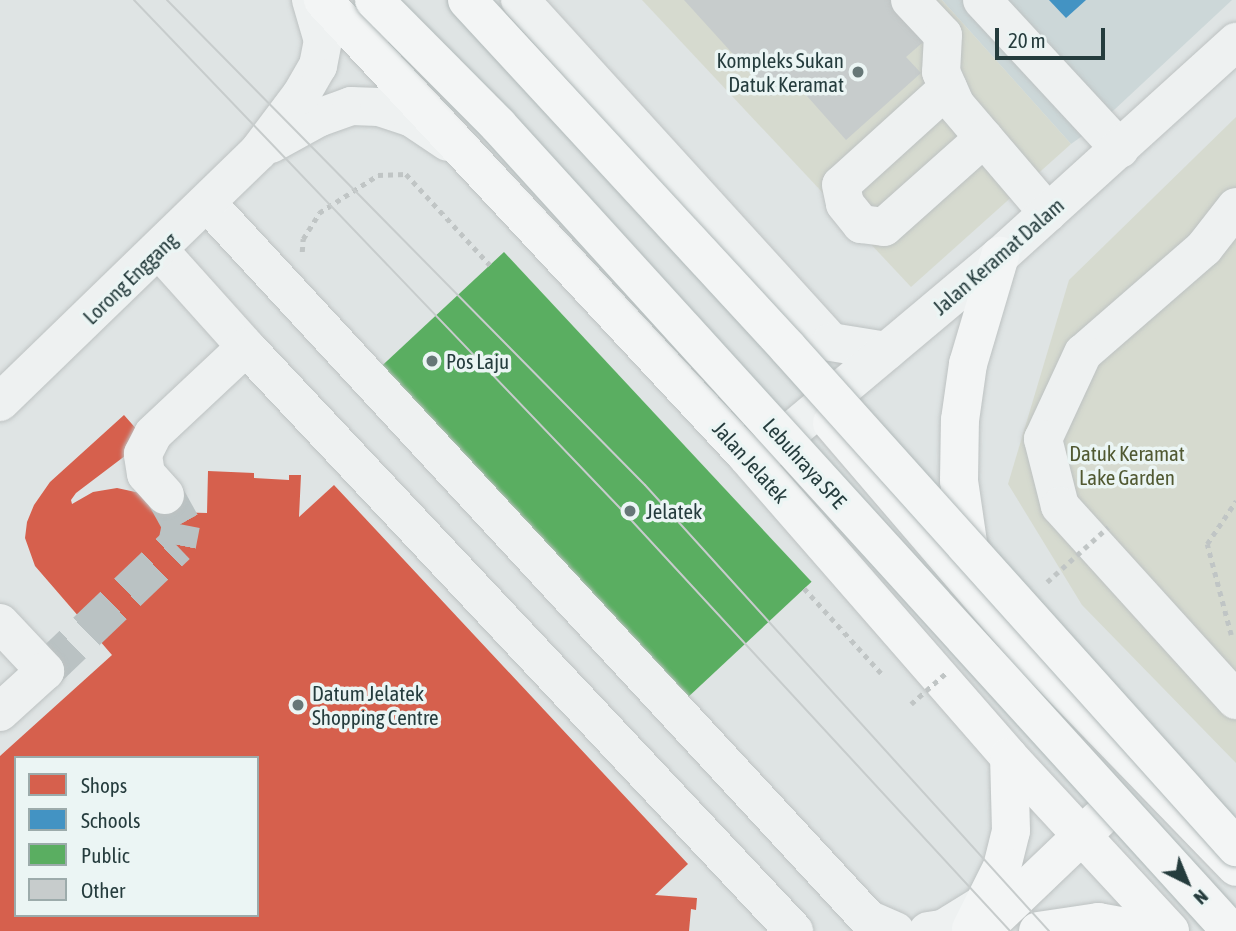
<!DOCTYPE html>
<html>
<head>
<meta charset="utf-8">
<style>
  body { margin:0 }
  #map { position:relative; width:1236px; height:931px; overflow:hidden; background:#dfe4e4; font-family:"Asap Condensed",sans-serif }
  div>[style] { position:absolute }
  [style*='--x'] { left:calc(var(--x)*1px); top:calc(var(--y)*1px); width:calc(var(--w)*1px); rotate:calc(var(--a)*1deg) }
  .built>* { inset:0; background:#ccd7d8 }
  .green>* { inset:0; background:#d6dacf }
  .shops>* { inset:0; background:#d6604d }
  .schools>* { inset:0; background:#4393c3 }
  .public>* { inset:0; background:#5aae61; transform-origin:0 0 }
  .building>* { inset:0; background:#c7cccc }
  .minor-tunnel>* { height:38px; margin-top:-19px; transform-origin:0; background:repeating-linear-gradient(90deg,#bac2c3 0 38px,transparent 0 57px) }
  .path>* { height:4.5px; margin-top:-2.25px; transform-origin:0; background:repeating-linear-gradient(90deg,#c0c5c5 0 5px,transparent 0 10px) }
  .roads { filter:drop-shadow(0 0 2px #bdc2c2) drop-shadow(0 0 2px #bdc2c2) }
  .minor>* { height:38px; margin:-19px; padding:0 19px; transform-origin:19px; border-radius:19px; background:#eef1f1 }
  .major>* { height:38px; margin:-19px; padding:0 19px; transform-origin:19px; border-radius:19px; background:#f3f5f5 }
  .tram>* { height:2px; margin:-1px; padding:0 1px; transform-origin:1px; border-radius:1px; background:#c7cccc }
  .path-bridge>* { height:4.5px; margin-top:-2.25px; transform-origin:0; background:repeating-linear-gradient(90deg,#c0c5c5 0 5px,transparent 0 10px) }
  .bridges { filter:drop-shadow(0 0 2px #b1b9b9) drop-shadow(0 0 2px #b1b9b9) }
  .highway-bridge>* { height:38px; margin:-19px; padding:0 19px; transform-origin:19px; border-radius:19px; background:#f3f5f5 }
  .dots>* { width:19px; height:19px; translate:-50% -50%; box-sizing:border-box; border:4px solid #ebf5f4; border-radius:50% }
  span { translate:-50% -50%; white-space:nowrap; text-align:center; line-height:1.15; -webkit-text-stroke:7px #ebf5f4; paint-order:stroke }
  .poi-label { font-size:21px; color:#253c3d }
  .right { translate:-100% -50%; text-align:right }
  .left { translate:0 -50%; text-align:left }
  .street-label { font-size:21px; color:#253c3d }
  .park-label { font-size:21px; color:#515932 }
  .legend { position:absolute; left:14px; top:756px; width:245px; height:161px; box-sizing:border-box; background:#ebf5f4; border:2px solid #9cabab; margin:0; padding:9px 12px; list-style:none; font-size:21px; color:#253c3d }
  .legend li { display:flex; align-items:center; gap:14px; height:35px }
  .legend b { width:35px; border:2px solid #9cabab }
  .north { position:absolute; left:1152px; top:847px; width:70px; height:70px; -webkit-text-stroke:5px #ebf5f4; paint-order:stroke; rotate:137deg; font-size:19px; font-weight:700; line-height:28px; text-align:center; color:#253c3d }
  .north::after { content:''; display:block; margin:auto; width:24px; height:32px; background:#253c3d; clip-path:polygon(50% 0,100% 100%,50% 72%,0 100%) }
  .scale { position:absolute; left:995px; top:28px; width:110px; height:32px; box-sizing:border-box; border:4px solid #253c3d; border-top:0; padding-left:9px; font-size:21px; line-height:24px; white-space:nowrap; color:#253c3d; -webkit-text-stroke:5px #ebf5f4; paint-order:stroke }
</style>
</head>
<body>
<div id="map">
  <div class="built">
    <i style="clip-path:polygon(942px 0,1232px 0,1099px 124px,1071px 144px)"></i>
  </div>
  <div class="green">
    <i style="clip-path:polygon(642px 0,942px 0,1071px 144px,911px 287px)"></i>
    <i style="clip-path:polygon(1236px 117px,1236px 763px,1082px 605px,1008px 484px,1069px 280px)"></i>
  </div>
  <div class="shops">
    <i style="clip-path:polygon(evenodd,124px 415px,146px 440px,76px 493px,71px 500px,72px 504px,93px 492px,117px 488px,140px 493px,169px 512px,207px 513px,208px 471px,254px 473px,254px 478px,289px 480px,289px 475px,301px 475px,299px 517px,334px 485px,688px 864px,655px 895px,697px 898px,696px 910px,691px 909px,689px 931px,0 931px,0 756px,112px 655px,35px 566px,25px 538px,27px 522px,34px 505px,50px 482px,124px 415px,16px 758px,257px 758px,257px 915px,16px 915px,16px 758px)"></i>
  </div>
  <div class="schools">
    <i style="clip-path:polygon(1049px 0,1086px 0,1066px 18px)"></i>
  </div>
  <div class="public">
    <i style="left:504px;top:252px;width:451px;height:168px;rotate:47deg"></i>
  </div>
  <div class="building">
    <i style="clip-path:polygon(684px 0,896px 0,929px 37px,906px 57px,921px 73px,846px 140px,791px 78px,771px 96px)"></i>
  </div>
  <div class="minor-tunnel">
    <i style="--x:45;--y:671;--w:182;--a:-43.7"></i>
    <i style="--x:177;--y:545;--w:21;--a:-79"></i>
    <i style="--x:181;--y:524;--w:33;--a:-119"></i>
  </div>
  <div class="path">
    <i style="--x:302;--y:252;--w:13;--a:-86"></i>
    <i style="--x:303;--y:239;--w:31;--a:-58"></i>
    <i style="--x:319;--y:213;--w:70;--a:-32.8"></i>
    <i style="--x:378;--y:175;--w:28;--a:-2"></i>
    <i style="--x:406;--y:174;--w:124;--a:47.3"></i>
    <i style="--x:804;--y:588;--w:115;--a:47.8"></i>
    <i style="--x:1231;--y:635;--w:94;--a:-104.8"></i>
    <i style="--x:1207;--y:544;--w:52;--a:-56"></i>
  </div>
  <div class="roads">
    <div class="minor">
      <i style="--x:520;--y:0;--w:462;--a:47.7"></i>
      <i style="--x:831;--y:342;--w:56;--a:9.3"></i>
      <i style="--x:910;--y:0;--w:48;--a:46.7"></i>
      <i style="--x:943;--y:35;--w:37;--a:93"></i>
      <i style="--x:941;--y:72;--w:35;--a:66"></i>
      <i style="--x:955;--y:104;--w:143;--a:49.5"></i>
      <i style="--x:982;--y:0;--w:203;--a:47.2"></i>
      <i style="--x:948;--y:88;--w:144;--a:137.8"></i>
      <i style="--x:841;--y:185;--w:19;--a:78"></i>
      <i style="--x:845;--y:204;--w:26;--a:51"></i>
      <i style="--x:861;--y:224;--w:23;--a:7"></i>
      <i style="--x:884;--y:227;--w:134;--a:-41.7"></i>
      <i style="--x:271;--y:144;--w:54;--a:-29"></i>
      <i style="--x:318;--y:118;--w:35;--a:-20"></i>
      <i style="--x:351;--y:106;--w:28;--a:2"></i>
      <i style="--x:379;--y:107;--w:35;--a:18"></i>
      <i style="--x:412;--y:118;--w:43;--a:33.7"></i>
      <i style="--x:208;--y:204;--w:973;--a:47.29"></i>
      <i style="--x:868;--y:919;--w:30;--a:24"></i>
      <i style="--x:1236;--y:207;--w:52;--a:128"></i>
      <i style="--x:1204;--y:248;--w:160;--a:139"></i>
      <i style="--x:1083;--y:353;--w:95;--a:114.9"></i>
      <i style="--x:1043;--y:439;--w:69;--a:75.8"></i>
      <i style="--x:1060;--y:506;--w:262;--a:47.8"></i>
      <i style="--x:159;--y:250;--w:130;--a:48.1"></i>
      <i style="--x:246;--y:347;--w:801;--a:46.82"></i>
      <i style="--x:0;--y:402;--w:359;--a:-44.1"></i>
      <i style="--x:258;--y:152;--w:71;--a:-53"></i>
      <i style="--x:301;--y:95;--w:34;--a:-60"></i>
      <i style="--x:318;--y:66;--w:25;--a:-79"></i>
      <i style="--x:323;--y:41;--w:43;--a:-106.3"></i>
      <i style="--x:758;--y:459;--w:316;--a:-40"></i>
      <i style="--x:1000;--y:256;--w:319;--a:-42.2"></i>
      <i style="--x:165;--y:495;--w:28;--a:-132"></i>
      <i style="--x:146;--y:474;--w:20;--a:-99"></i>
      <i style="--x:143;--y:454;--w:22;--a:-63"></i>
      <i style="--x:153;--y:434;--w:127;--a:-43.1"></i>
      <i style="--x:0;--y:623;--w:66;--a:46.8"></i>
      <i style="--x:45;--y:671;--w:61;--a:137.7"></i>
      <i style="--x:928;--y:931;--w:15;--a:-8"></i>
      <i style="--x:943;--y:929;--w:49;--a:-31.8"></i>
    </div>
    <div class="major">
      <i style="--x:323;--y:0;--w:620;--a:47.09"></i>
      <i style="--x:745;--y:454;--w:402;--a:48.9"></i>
      <i style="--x:1009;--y:757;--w:237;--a:47.2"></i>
      <i style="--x:832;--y:423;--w:301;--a:49.4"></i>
      <i style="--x:1028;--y:652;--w:299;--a:45.9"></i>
      <i style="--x:971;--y:563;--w:83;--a:-98.3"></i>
      <i style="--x:959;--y:481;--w:61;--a:-89.1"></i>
      <i style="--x:960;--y:420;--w:57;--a:-81.9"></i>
      <i style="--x:968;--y:364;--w:113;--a:-73.5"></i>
      <i style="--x:971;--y:929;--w:69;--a:-63.4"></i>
      <i style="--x:1002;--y:867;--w:37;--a:-76"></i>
      <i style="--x:1011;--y:831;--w:74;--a:-91.5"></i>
      <i style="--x:982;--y:931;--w:162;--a:-43.7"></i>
      <i style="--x:1038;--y:931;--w:61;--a:-8.5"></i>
      <i style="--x:1098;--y:922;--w:50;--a:10.4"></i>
    </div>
  </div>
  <div class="tram">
    <i style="--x:134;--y:0;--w:703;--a:46.27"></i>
    <i style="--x:620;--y:508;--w:575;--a:47.32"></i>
    <i style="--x:167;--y:0;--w:681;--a:45.42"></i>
    <i style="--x:645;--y:485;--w:602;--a:47.83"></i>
  </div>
  <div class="path-bridge">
    <i style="--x:1047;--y:582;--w:82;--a:-42"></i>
    <i style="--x:911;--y:704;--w:48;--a:-41.6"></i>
  </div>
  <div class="bridges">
    <div class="highway-bridge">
      <i style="--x:374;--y:0;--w:176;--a:45.2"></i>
      <i style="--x:498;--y:125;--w:1089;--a:47.72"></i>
      <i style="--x:467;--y:0;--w:473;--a:47.3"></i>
      <i style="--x:788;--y:348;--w:671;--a:48.08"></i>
    </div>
  </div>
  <div class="dots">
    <i style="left:858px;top:72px;background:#677"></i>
    <i style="left:432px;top:361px;background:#677"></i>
    <i style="left:630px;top:511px;background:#677"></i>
    <i style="left:298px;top:705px;background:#677"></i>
  </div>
  <div class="poi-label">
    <span class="right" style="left:844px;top:72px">Kompleks Sukan<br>Datuk Keramat</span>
    <span class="left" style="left:446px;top:361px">Pos Laju</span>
    <span class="left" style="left:646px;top:511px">Jelatek</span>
    <span class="left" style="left:312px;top:705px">Datum Jelatek<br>Shopping Centre</span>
  </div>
  <div class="street-label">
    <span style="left:998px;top:256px;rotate:-41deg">Jalan Keramat Dalam</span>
    <span style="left:130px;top:278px;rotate:-44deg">Lorong Enggang</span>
    <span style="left:751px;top:462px;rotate:48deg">Jalan Jelatek</span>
    <span style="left:805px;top:463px;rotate:48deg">Lebuhraya SPE</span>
  </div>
  <div class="park-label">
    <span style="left:1127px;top:465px">Datuk Keramat<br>Lake Garden</span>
  </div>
  <ul class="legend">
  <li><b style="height:19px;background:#d6604d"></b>Shops</li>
  <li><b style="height:19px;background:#4393c3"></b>Schools</li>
  <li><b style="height:19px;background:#5aae61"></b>Public</li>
  <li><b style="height:19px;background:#c7cccc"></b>Other</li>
  </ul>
  <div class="north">N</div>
  <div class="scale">20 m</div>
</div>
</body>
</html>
